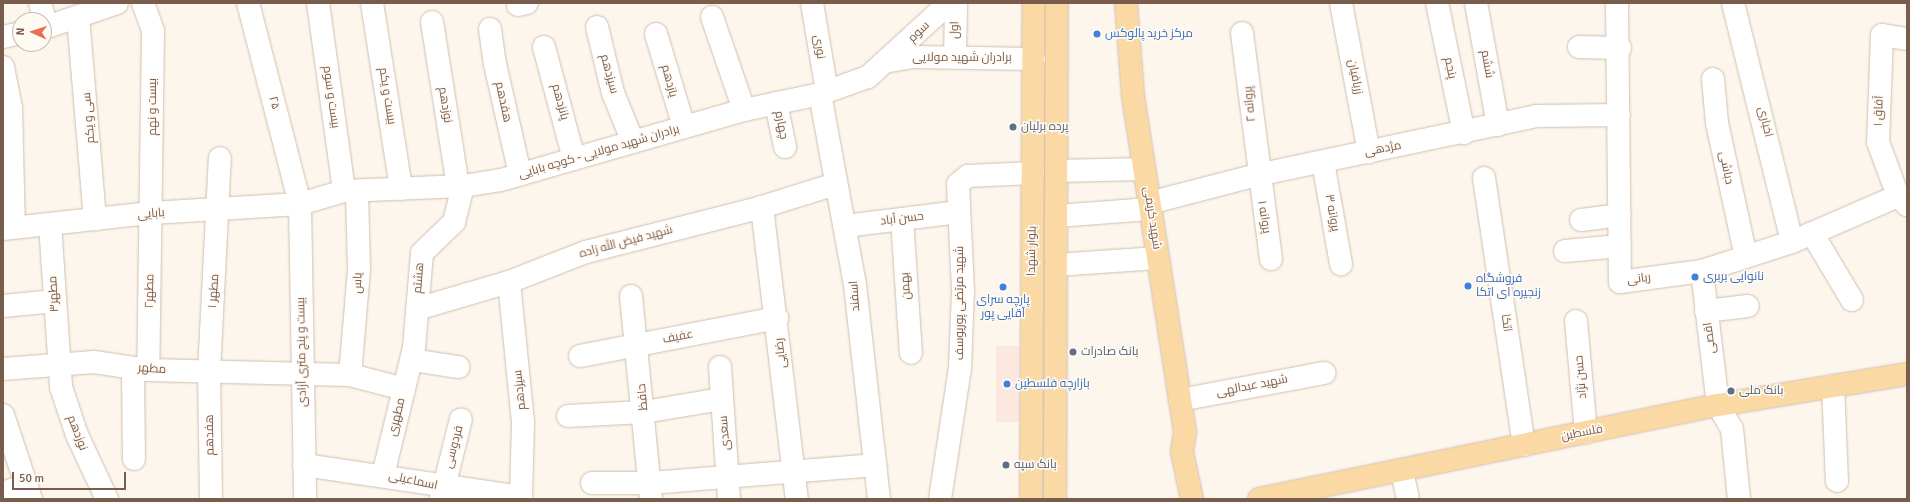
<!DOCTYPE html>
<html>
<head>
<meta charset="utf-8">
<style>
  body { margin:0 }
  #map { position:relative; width:1910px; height:502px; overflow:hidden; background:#fdf6ec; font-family:Signika,Cairo,sans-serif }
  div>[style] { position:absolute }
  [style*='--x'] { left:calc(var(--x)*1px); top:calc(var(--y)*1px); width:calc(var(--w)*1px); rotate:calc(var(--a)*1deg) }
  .commercial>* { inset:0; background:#fde8e0; transform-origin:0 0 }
  .roads { filter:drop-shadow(0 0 1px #d1beb0) drop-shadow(0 0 1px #d1beb0) }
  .minor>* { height:22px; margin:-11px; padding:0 11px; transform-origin:11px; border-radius:11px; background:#fff }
  .major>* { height:22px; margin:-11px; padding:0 11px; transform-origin:11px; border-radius:11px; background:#fbd9a5 }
  .dots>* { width:11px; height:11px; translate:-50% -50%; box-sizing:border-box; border:2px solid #fffaf3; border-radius:50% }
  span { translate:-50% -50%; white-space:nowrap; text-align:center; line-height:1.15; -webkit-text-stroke:3px #fffaf3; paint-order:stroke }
  .street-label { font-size:12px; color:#7a5c4d }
  .shop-label { font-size:12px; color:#366cbe }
  .left { translate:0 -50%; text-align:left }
  .service-label { font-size:12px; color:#4e5e75 }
  .frame { position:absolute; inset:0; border:4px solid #7a5c4d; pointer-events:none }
  .north { position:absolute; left:12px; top:12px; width:40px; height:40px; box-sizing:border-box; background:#fffaf3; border:1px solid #cabbb1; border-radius:50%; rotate:273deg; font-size:11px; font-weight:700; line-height:16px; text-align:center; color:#7a5c4d }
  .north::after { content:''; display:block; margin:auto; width:14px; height:18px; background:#e76f51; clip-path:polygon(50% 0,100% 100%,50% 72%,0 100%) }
  .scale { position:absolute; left:12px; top:472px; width:114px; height:18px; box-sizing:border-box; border:2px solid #7a5c4d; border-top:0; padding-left:5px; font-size:12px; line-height:14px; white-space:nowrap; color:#7a5c4d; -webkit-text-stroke:3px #fffaf3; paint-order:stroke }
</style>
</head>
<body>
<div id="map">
  <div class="commercial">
    <i style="left:996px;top:346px;width:23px;height:76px"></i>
  </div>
  <div class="roads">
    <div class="minor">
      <i style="--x:40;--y:3;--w:25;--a:74"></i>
      <i style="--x:143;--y:3;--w:30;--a:70"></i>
      <i style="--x:153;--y:31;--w:339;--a:90.8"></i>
      <i style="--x:248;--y:3;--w:208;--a:75.5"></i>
      <i style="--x:300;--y:204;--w:295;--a:89"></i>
      <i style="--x:318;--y:3;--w:190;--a:82.1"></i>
      <i style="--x:372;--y:3;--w:188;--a:81.1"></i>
      <i style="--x:812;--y:3;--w:90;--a:80.4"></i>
      <i style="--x:1341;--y:3;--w:152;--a:79.4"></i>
      <i style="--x:1437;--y:3;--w:133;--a:78.3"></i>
      <i style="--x:1476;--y:3;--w:124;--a:79.8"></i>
      <i style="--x:1617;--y:3;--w:279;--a:89.4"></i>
      <i style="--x:1620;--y:282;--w:83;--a:-7.6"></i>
      <i style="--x:1702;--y:271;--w:95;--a:-17.9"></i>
      <i style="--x:1792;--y:242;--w:116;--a:-23.5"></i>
      <i style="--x:1733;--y:3;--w:246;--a:76.1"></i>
      <i style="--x:518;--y:5;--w:9;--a:-13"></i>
      <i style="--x:78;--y:17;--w:203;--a:85.2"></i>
      <i style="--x:712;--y:17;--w:98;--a:71"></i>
      <i style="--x:432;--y:22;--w:167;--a:81"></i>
      <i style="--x:597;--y:27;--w:68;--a:76.4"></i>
      <i style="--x:613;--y:93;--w:53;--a:67.8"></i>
      <i style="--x:44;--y:28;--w:77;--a:-18.9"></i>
      <i style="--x:490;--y:29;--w:35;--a:82"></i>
      <i style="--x:495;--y:64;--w:113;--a:77.2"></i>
      <i style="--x:1242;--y:33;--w:228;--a:82.7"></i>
      <i style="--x:656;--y:34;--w:97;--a:73.2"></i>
      <i style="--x:3;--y:37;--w:17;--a:-13"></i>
      <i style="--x:1907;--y:39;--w:25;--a:-171"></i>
      <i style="--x:1882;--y:35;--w:107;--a:92.1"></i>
      <i style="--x:1878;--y:142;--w:58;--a:69.7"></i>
      <i style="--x:1898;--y:196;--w:13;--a:45"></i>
      <i style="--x:544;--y:47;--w:116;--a:75"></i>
      <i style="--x:1579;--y:47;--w:41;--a:1.4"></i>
      <i style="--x:955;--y:57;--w:54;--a:-88.9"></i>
      <i style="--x:890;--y:61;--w:23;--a:-10"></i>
      <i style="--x:913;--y:57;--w:121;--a:0.9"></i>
      <i style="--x:3;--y:67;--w:42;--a:79"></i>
      <i style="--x:11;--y:108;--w:120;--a:88.6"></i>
      <i style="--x:1713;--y:79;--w:44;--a:84.8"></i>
      <i style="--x:1717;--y:123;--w:137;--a:77.8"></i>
      <i style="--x:820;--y:94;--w:194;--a:79.6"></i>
      <i style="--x:855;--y:285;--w:215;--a:83.6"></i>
      <i style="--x:776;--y:103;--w:45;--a:78.4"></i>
      <i style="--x:1323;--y:162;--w:104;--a:80"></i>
      <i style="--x:1057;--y:171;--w:87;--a:-1.3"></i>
      <i style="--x:1484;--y:178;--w:270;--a:81.5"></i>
      <i style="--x:1149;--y:203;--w:112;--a:-14.5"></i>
      <i style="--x:1257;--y:175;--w:286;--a:-11.9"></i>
      <i style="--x:1537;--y:116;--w:82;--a:-0.7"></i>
      <i style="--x:762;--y:207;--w:294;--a:83.2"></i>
      <i style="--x:1057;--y:216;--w:93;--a:-4.3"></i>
      <i style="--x:902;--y:219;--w:134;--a:86.2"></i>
      <i style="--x:1581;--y:220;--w:39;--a:-7"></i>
      <i style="--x:50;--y:224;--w:163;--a:86.1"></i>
      <i style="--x:61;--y:387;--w:51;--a:71.6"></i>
      <i style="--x:77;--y:435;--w:71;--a:64.9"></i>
      <i style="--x:845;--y:226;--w:115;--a:-7"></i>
      <i style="--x:3;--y:229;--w:149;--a:-6.2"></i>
      <i style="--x:151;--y:213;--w:149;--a:-3.5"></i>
      <i style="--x:300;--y:204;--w:46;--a:-16.5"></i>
      <i style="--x:344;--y:191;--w:119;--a:-2.4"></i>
      <i style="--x:463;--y:186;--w:38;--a:-9"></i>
      <i style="--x:501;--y:180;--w:253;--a:-16.1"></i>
      <i style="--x:744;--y:110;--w:78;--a:-11.9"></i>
      <i style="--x:820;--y:94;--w:51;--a:-19.5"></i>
      <i style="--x:868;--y:77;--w:110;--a:-42.4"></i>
      <i style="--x:1812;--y:233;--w:78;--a:59.2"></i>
      <i style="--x:1565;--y:251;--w:55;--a:-5.2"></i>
      <i style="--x:1056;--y:265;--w:102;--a:-3.9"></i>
      <i style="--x:1702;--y:271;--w:135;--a:83.2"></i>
      <i style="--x:1718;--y:405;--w:28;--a:60"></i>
      <i style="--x:1732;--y:429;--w:70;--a:84.3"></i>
      <i style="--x:509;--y:282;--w:141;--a:84.3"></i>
      <i style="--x:523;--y:422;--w:77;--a:91.5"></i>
      <i style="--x:631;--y:296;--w:204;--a:84.4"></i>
      <i style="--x:3;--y:306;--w:52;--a:-5.5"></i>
      <i style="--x:417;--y:309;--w:96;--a:-16.4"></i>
      <i style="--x:509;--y:282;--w:83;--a:-21.3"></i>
      <i style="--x:586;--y:252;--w:182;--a:-14.3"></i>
      <i style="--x:762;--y:207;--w:77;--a:-17.3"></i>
      <i style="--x:1706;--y:311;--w:42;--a:-6.8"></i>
      <i style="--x:1576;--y:321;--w:112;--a:84.9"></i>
      <i style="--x:580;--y:356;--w:201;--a:-10.9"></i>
      <i style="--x:412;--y:360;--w:47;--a:8.7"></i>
      <i style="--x:720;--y:367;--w:132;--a:86.1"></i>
      <i style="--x:133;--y:368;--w:91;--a:89.4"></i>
      <i style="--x:3;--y:369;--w:91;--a:-4.4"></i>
      <i style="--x:94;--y:362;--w:55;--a:8.4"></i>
      <i style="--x:148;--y:370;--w:202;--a:1.4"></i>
      <i style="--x:350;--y:375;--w:56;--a:14.5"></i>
      <i style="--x:350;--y:375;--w:106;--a:-85.1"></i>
      <i style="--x:359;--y:269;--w:78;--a:-91.5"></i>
      <i style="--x:1833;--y:386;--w:95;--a:87.6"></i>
      <i style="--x:1180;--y:400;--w:147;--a:-10.6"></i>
      <i style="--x:3;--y:415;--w:89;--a:71.6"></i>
      <i style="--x:568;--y:416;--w:76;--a:-3"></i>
      <i style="--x:644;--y:412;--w:79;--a:-9.5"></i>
      <i style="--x:304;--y:465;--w:219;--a:8.4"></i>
      <i style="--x:1402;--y:471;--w:29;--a:78"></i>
      <i style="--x:383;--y:475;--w:131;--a:-76.3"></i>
      <i style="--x:414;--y:348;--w:95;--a:-85.2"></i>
      <i style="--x:422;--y:253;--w:45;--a:-44.1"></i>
      <i style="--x:454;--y:222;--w:37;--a:-76"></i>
      <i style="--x:592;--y:483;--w:59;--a:0"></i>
      <i style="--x:651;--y:483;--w:225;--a:-4.6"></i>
      <i style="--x:3;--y:493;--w:24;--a:-19"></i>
      <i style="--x:211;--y:499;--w:127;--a:-90.9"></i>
      <i style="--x:209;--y:372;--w:214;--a:-87.1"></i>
      <i style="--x:441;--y:499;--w:82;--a:-76"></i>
      <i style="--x:940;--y:499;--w:133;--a:-81.3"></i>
      <i style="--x:960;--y:368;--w:78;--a:-87.8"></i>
      <i style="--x:963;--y:290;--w:106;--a:-92.7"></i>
      <i style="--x:958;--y:184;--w:13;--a:-39"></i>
      <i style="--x:968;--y:176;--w:65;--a:-2.6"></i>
    </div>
    <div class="major">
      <i style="--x:1126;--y:3;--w:93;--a:85.7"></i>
      <i style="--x:1133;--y:96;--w:340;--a:81.2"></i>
      <i style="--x:1185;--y:432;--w:20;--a:99"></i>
      <i style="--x:1182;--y:452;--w:48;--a:78"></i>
      <i style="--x:1031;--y:499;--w:496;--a:-89.7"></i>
      <i style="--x:1055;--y:499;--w:496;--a:-89.8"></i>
      <i style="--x:1259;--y:499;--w:469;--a:-11.6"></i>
      <i style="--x:1718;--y:405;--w:192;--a:-9.3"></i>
    </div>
  </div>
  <div class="dots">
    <i style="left:1097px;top:34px;background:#3f7fe0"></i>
    <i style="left:1013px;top:127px;background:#5c6f8a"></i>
    <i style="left:1695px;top:277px;background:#3f7fe0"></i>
    <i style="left:1468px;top:286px;background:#3f7fe0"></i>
    <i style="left:1003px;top:287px;background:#3f7fe0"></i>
    <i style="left:1073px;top:352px;background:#5c6f8a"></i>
    <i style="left:1007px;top:384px;background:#3f7fe0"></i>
    <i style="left:1731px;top:391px;background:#5c6f8a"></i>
    <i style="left:1006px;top:465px;background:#5c6f8a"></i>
  </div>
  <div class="street-label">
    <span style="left:955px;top:30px;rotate:-89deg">اول</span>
    <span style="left:919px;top:32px;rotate:-44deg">سوم</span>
    <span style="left:819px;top:47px;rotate:82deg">نوری</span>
    <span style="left:962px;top:58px">برادران شهید مولایی</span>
    <span style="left:1487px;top:64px;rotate:80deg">ششم</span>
    <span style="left:1450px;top:68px;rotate:78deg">پنجم</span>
    <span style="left:609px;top:74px;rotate:75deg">سیزدهم</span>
    <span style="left:1355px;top:77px;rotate:79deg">زربافیان</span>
    <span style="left:669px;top:81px;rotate:75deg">یازدهم</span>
    <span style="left:387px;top:96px;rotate:81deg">بیست و یکم</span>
    <span style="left:331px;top:97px;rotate:82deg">بیست و سوم</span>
    <span style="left:503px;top:102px;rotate:78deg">هفدهم</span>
    <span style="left:560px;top:102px;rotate:75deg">پانزدهم</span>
    <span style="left:274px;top:103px;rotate:75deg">۲۵</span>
    <span style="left:1250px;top:104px;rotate:-96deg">پروانه ۲</span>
    <span style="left:445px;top:105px;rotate:81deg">نوزدهم</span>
    <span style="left:153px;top:107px;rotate:-90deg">بیست و نهم</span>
    <span style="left:1879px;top:111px;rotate:-88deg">آفاق ۱</span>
    <span style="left:89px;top:118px;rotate:-95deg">سی و یکم</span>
    <span style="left:1765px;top:122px;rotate:77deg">اخباری</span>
    <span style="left:781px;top:125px;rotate:79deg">چهارم</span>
    <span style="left:1383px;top:149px;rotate:-11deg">مژدهی</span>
    <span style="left:599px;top:152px;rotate:-16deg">برادران شهید مولایی - کوچه بابایی</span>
    <span style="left:1726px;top:168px;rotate:79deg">دباشی</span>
    <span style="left:1332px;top:213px;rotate:80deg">پروانه ۳</span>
    <span style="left:151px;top:214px;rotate:-5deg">بابایی</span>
    <span style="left:1264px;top:217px;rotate:81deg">پروانه ۱</span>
    <span style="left:1152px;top:218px;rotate:81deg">شهید کریمی</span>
    <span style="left:902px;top:219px;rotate:-7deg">حسن آباد</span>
    <span style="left:626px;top:242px;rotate:-15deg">شهید فیض الله زاده</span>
    <span style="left:1032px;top:251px;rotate:-89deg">بلوار شهدا</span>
    <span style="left:419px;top:278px;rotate:-85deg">هشتم</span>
    <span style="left:1639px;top:279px;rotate:-7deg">ربانی</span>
    <span style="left:358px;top:283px;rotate:-88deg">یاس</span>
    <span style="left:906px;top:286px;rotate:-94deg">بهمن</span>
    <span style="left:150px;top:291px;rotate:-89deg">مطهر۲</span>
    <span style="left:214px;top:291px;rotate:-86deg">مطهر ۱</span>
    <span style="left:54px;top:294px;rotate:-93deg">مطهر۳</span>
    <span style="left:855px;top:296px;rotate:-94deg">اسفند</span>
    <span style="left:960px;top:303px;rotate:-90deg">شهید مرتضی پوریوسف</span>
    <span style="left:1506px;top:323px;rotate:82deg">اتکا</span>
    <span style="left:678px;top:337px;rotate:-11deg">عفیف</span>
    <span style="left:1710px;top:338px;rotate:-97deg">اقصی</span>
    <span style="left:302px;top:352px;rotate:-91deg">بیست و پنج متری آزادی</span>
    <span style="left:781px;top:353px;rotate:-96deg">رضایی</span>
    <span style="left:152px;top:369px;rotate:4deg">مطهر</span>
    <span style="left:1581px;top:377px;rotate:-95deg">حسن نژاد</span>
    <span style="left:1252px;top:386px;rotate:-11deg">شهید عبدالهی</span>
    <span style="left:520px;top:390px;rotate:-96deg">سیزدهم</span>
    <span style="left:643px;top:397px;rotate:-95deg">حافظ</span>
    <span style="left:397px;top:417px;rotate:-76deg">مطهری</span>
    <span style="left:77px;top:433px;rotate:69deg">نوزدهم</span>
    <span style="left:725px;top:433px;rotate:-95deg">سعدی</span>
    <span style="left:1582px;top:433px;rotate:-11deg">فلسطین</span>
    <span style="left:210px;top:435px;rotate:-91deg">هفدهم</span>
    <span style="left:454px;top:447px;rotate:-75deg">فردوسی</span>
    <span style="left:413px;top:481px;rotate:12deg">اسماعیلی</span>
  </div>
  <div class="shop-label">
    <span class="left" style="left:1105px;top:34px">مركز خريد پالوكس</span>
    <span class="left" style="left:1703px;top:277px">نانوایی بربری</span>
    <span class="left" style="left:1476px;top:286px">فروشگاه<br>زنجیره ای اتکا</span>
    <span style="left:1003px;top:307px">پارچه سرای<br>آقایی پور</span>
    <span class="left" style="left:1015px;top:384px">بازارچه فلسطین</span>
  </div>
  <div class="service-label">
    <span class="left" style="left:1021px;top:127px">پرده برلیان</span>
    <span class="left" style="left:1081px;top:352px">بانک صادرات</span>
    <span class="left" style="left:1739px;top:391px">بانک ملی</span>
    <span class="left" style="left:1014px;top:465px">بانک سپه</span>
  </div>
  <div class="frame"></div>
  <div class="north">N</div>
  <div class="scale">50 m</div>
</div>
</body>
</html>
